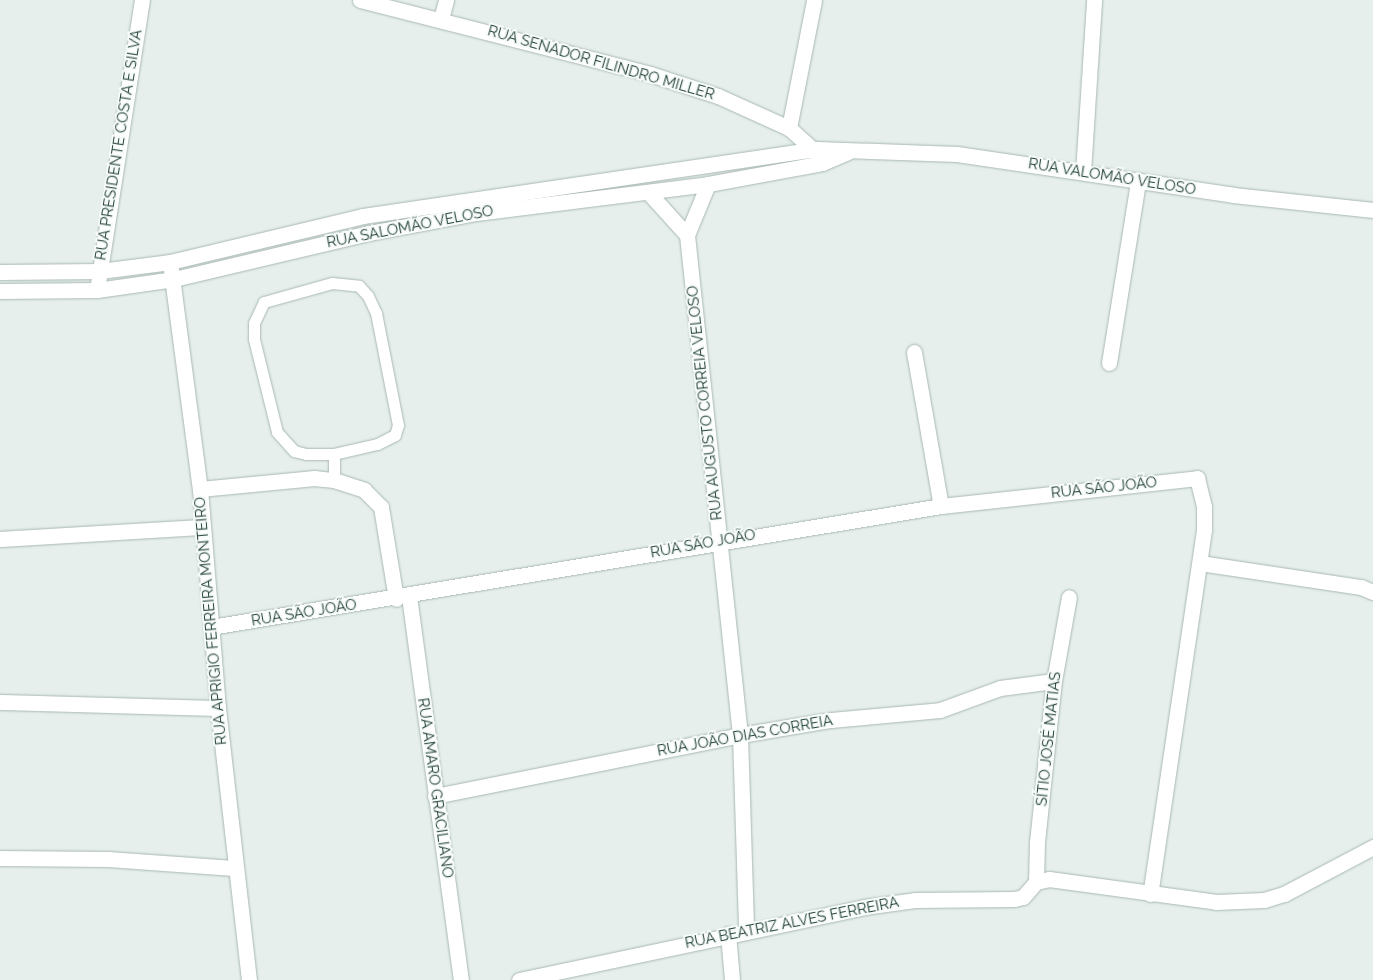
<!DOCTYPE html>
<html>
<head>
<meta charset="utf-8">
<style>
  body { margin:0 }
  #map { position:relative; width:1373px; height:980px; overflow:hidden; background:#e6efeb; font-family:Raleway,sans-serif }
  div>[style] { position:absolute }
  [style*='--x'] { left:calc(var(--x)*1px); top:calc(var(--y)*1px); width:calc(var(--w)*1px); rotate:calc(var(--a)*1deg) }
  .roads { filter:drop-shadow(0 0 1px #a8b8b2) drop-shadow(0 0 1px #a8b8b2) }
  .service>* { height:11px; margin:-5.5px; padding:0 5.5px; transform-origin:5.5px; border-radius:5.5px; background:#fff }
  .minor>* { height:15px; margin:-7.5px; padding:0 7.5px; transform-origin:7.5px; border-radius:7.5px; background:#fff }
  .tertiary>* { height:15px; margin:-7.5px; padding:0 7.5px; transform-origin:7.5px; border-radius:7.5px; background:#fff }
  span { translate:-50% -50%; white-space:nowrap; text-align:center; line-height:1.15; -webkit-text-stroke:4px #f7fbf9; paint-order:stroke }
  .street-label { font-size:15px; color:#24423a }
</style>
</head>
<body>
<div id="map">
  <div class="roads">
    <div class="service">
      <i style="--x:332;--y:283;--w:27;--a:6"></i>
      <i style="--x:359;--y:286;--w:13;--a:48"></i>
      <i style="--x:368;--y:296;--w:19;--a:65"></i>
      <i style="--x:376;--y:313;--w:114;--a:78.9"></i>
      <i style="--x:398;--y:425;--w:10;--a:107"></i>
      <i style="--x:395;--y:435;--w:20;--a:153"></i>
      <i style="--x:377;--y:444;--w:44;--a:166.9"></i>
      <i style="--x:334;--y:454;--w:28;--a:180"></i>
      <i style="--x:306;--y:454;--w:12;--a:-166"></i>
      <i style="--x:294;--y:451;--w:25;--a:-132"></i>
      <i style="--x:277;--y:432;--w:96;--a:-103.9"></i>
      <i style="--x:254;--y:339;--w:16;--a:-90"></i>
      <i style="--x:254;--y:323;--w:23;--a:-65"></i>
      <i style="--x:264;--y:302;--w:71;--a:-15.6"></i>
      <i style="--x:334;--y:454;--w:26;--a:90"></i>
    </div>
    <div class="minor">
      <i style="--x:441;--y:19;--w:20;--a:-75"></i>
      <i style="--x:789;--y:128;--w:130;--a:-78.9"></i>
      <i style="--x:1083;--y:172;--w:172;--a:-86.3"></i>
      <i style="--x:708;--y:184;--w:55;--a:112.4"></i>
      <i style="--x:687;--y:235;--w:503;--a:83.95"></i>
      <i style="--x:740;--y:735;--w:196;--a:88.2"></i>
      <i style="--x:648;--y:192;--w:58;--a:47.8"></i>
      <i style="--x:170;--y:262;--w:229;--a:82.5"></i>
      <i style="--x:200;--y:489;--w:220;--a:85.3"></i>
      <i style="--x:218;--y:708;--w:274;--a:83.5"></i>
      <i style="--x:97;--y:290;--w:293;--a:-81.2"></i>
      <i style="--x:914;--y:352;--w:156;--a:80.1"></i>
      <i style="--x:1109;--y:363;--w:184;--a:-80.9"></i>
      <i style="--x:200;--y:489;--w:115;--a:-5.5"></i>
      <i style="--x:314;--y:478;--w:20;--a:6"></i>
      <i style="--x:334;--y:480;--w:32;--a:18"></i>
      <i style="--x:364;--y:490;--w:24;--a:45"></i>
      <i style="--x:381;--y:507;--w:93;--a:80.7"></i>
      <i style="--x:0;--y:539;--w:202;--a:-3.4"></i>
      <i style="--x:1200;--y:563;--w:163;--a:8.5"></i>
      <i style="--x:1361;--y:587;--w:13;--a:23"></i>
      <i style="--x:409;--y:596;--w:388;--a:82.3"></i>
      <i style="--x:211;--y:627;--w:740;--a:-9.41"></i>
      <i style="--x:941;--y:506;--w:258;--a:-6.2"></i>
      <i style="--x:1197;--y:478;--w:30;--a:76"></i>
      <i style="--x:1204;--y:507;--w:23;--a:90"></i>
      <i style="--x:1204;--y:530;--w:368;--a:98.4"></i>
      <i style="--x:0;--y:702;--w:218;--a:1.6"></i>
      <i style="--x:435;--y:796;--w:311;--a:-11.3"></i>
      <i style="--x:740;--y:735;--w:92;--a:-9.4"></i>
      <i style="--x:831;--y:720;--w:109;--a:-5.2"></i>
      <i style="--x:940;--y:710;--w:64;--a:-20.1"></i>
      <i style="--x:1000;--y:688;--w:54;--a:-7.4"></i>
      <i style="--x:0;--y:858;--w:108;--a:0.5"></i>
      <i style="--x:108;--y:859;--w:126;--a:4.1"></i>
      <i style="--x:1036;--y:882;--w:40;--a:-88.6"></i>
      <i style="--x:1037;--y:842;--w:162;--a:-84"></i>
      <i style="--x:1054;--y:681;--w:85;--a:-79.9"></i>
      <i style="--x:728;--y:934;--w:46;--a:85"></i>
      <i style="--x:519;--y:980;--w:353;--a:-11.9"></i>
      <i style="--x:864;--y:907;--w:51;--a:-7.8"></i>
      <i style="--x:915;--y:900;--w:99;--a:-0.6"></i>
      <i style="--x:1014;--y:899;--w:9;--a:-13"></i>
      <i style="--x:1023;--y:897;--w:20;--a:-49"></i>
      <i style="--x:1036;--y:882;--w:13;--a:-13"></i>
      <i style="--x:1049;--y:879;--w:169;--a:7.8"></i>
      <i style="--x:1216;--y:902;--w:48;--a:-2.4"></i>
      <i style="--x:1264;--y:900;--w:21;--a:-17"></i>
      <i style="--x:1284;--y:894;--w:101;--a:-27.8"></i>
    </div>
    <div class="tertiary">
      <i style="--x:360;--y:0;--w:299;--a:14.3"></i>
      <i style="--x:650;--y:74;--w:71;--a:17.9"></i>
      <i style="--x:718;--y:96;--w:78;--a:24.3"></i>
      <i style="--x:789;--y:128;--w:39;--a:42"></i>
      <i style="--x:0;--y:272;--w:100;--a:-0.6"></i>
      <i style="--x:100;--y:271;--w:71;--a:-7.3"></i>
      <i style="--x:170;--y:262;--w:198;--a:-13.4"></i>
      <i style="--x:363;--y:216;--w:459;--a:-8.4"></i>
      <i style="--x:817;--y:149;--w:140;--a:2"></i>
      <i style="--x:957;--y:154;--w:279;--a:8.4"></i>
      <i style="--x:1233;--y:195;--w:141;--a:6.1"></i>
      <i style="--x:0;--y:291;--w:97;--a:-0.6"></i>
      <i style="--x:97;--y:290;--w:78;--a:-8.1"></i>
      <i style="--x:174;--y:279;--w:200;--a:-13.3"></i>
      <i style="--x:369;--y:233;--w:109;--a:-10.6"></i>
      <i style="--x:476;--y:213;--w:234;--a:-7.1"></i>
      <i style="--x:708;--y:184;--w:116;--a:-10.4"></i>
      <i style="--x:822;--y:163;--w:28;--a:-23"></i>
    </div>
  </div>
  <div class="street-label">
    <span style="left:601px;top:63px;rotate:16deg">RUA SENADOR FILINDRO MILLER</span>
    <span style="left:119px;top:145px;rotate:-81deg">RUA PRESIDENTE COSTA E SILVA</span>
    <span style="left:1112px;top:177px;rotate:9deg">RUA VALOMÃO VELOSO</span>
    <span style="left:410px;top:227px;rotate:-11deg">RUA SALOMÃO VELOSO</span>
    <span style="left:705px;top:403px;rotate:-96deg">RUA AUGUSTO CORREIA VELOSO</span>
    <span style="left:1104px;top:488px;rotate:-6deg">RUA SÃO JOÃO</span>
    <span style="left:703px;top:544px;rotate:-10deg">RUA SÃO JOÃO</span>
    <span style="left:304px;top:613px;rotate:-9deg">RUA SÃO JOÃO</span>
    <span style="left:211px;top:621px;rotate:-95deg">RUA APRIGIO FERREIRA MONTEIRO</span>
    <span style="left:745px;top:736px;rotate:-10deg">RUA JOÃO DIAS CORREIA</span>
    <span style="left:1049px;top:739px;rotate:-84deg">SÍTIO JOSÉ MATIAS</span>
    <span style="left:435px;top:788px;rotate:82deg">RUA AMARO GRACILIANO</span>
    <span style="left:792px;top:923px;rotate:-11deg">RUA BEATRIZ ALVES FERREIRA</span>
  </div>
</div>
</body>
</html>
